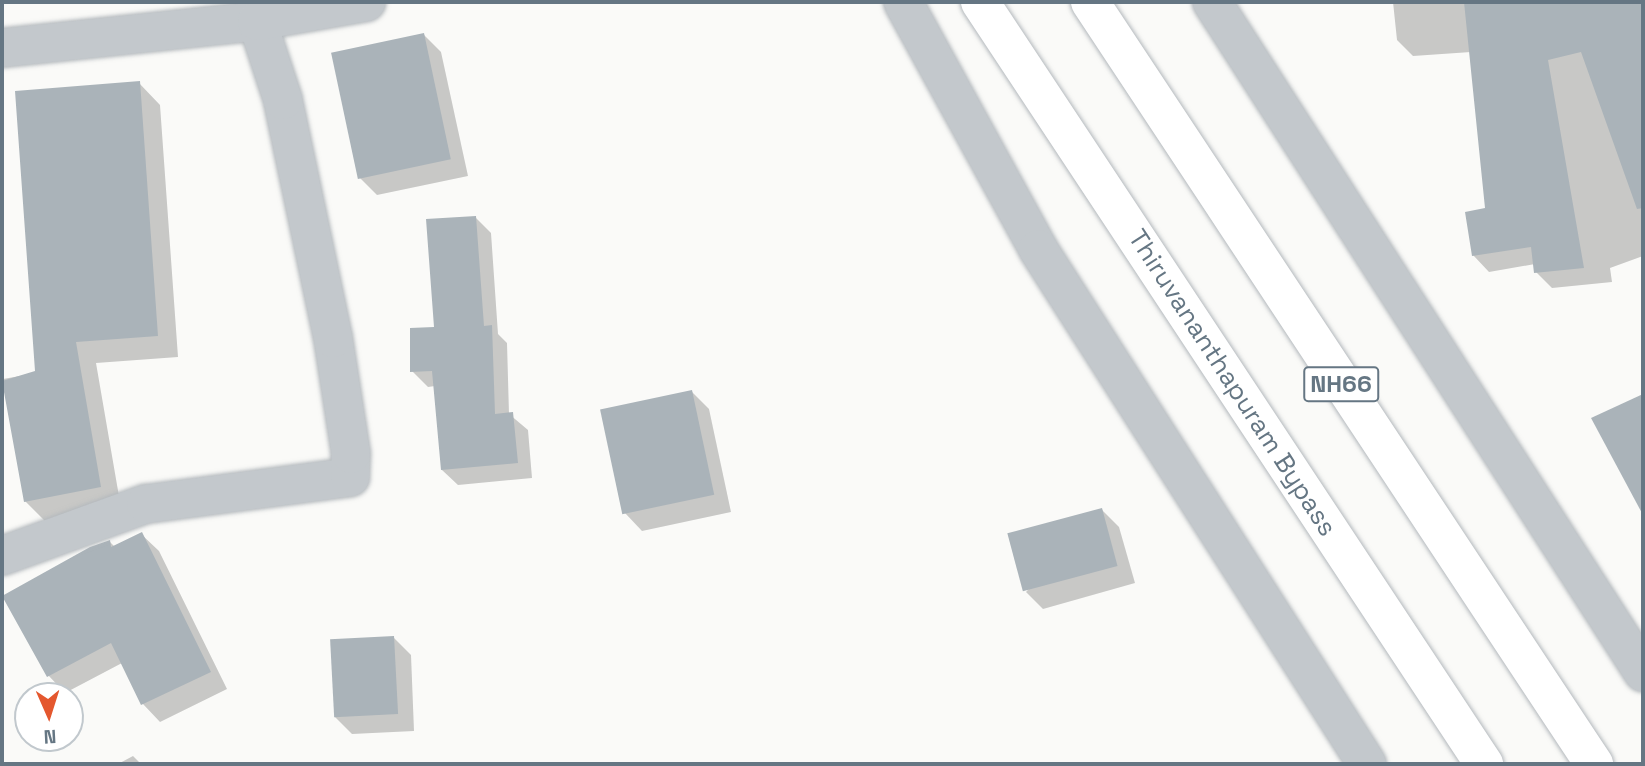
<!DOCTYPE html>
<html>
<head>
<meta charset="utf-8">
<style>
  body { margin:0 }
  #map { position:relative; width:1645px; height:766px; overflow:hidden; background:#fafaf8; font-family:"Space Grotesk",sans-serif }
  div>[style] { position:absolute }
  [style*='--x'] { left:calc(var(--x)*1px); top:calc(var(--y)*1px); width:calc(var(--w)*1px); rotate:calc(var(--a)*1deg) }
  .shadow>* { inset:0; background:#0003 }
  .building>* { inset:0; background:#aab3b9; transform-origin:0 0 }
  .roads { filter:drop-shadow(0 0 2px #b4b9bd) drop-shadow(0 0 2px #b4b9bd) }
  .minor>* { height:38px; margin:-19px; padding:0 19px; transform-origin:19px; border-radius:19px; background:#c3c8cc }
  .tertiary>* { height:38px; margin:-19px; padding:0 19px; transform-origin:19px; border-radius:19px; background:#c3c8cc }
  .trunk>* { height:38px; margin:-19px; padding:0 19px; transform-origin:19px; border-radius:19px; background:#fff }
  span { translate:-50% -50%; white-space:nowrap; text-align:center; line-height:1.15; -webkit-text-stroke:7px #fff; paint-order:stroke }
  .shield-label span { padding:2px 5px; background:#fff; border:2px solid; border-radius:5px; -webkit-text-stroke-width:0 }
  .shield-label { font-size:24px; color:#657683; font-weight:700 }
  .street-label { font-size:26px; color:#657683 }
  .frame { position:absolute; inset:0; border:4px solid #657683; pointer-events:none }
  .north { position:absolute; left:14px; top:682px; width:70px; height:70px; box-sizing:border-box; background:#fff; border:2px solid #c1c8cd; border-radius:50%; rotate:177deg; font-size:19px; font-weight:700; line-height:28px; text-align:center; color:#657683 }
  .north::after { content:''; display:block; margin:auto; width:24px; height:32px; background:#e4572e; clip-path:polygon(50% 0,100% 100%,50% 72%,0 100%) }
</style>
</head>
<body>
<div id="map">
  <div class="shadow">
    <i style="clip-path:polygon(1393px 2px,1643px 2px,1643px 256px,1610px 268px,1612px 282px,1552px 288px,1536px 272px,1535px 264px,1489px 272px,1473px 255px,1486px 209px,1471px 52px,1413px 56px,1397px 40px)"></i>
    <i style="clip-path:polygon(424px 35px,441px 52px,468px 176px,377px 195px,360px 178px)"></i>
    <i style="clip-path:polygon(139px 83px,160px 105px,178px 357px,96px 363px,121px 508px,46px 522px,25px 501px,3px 379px,37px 373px)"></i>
    <i style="clip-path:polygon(475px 217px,491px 233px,498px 334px,507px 343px,509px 414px,528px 430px,532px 478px,458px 485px,442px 470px,435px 386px,428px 387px,412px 371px,436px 329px)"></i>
    <i style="clip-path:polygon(692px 392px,709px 409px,731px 512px,642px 531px,625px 513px)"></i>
    <i style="clip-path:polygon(1643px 396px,1643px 508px,1594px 419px)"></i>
    <i style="clip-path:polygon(1102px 510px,1119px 527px,1135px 583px,1043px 609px,1026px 592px)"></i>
    <i style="clip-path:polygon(141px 534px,159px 551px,227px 689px,160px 722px,143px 704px,122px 663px,65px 693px,48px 675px,110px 542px,115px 547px)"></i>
    <i style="clip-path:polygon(394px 638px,411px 655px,414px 731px,352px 734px,335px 717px)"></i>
    <i style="clip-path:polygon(133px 756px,141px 764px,118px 764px)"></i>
  </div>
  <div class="building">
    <i style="clip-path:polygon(1464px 2px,1643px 2px,1643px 208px,1637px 209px,1581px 52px,1548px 60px,1584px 268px,1534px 273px,1531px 247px,1472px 256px,1465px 212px,1485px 208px)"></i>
    <i style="left:424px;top:33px;width:129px;height:95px;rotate:78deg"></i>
    <i style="clip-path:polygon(140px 81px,158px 336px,76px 342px,101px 487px,24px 502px,2px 381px,35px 371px,15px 91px)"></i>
    <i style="clip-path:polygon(476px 216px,484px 326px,492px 325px,495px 414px,513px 412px,518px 463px,441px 470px,432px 371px,410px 372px,410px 328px,434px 327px,426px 219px)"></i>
    <i style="left:692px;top:390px;width:107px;height:94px;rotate:78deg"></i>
    <i style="clip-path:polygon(1643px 394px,1643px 515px,1591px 418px)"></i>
    <i style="left:1102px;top:508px;width:60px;height:98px;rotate:75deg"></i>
    <i style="clip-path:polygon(142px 532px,211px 672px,141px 705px,111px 643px,47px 677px,2px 596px,90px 547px,110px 540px,111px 547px)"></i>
    <i style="left:394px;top:636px;width:78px;height:64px;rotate:87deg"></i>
  </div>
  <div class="roads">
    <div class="minor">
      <i style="--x:2;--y:48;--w:256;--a:-6"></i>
      <i style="--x:2;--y:556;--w:153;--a:-19.9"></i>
      <i style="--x:146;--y:504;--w:206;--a:-7.5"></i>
      <i style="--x:350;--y:477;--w:23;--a:-88"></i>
      <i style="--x:351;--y:454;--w:117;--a:-98.8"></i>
      <i style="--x:333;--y:338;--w:243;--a:-101.9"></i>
      <i style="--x:283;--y:100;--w:83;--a:-108.2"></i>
      <i style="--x:257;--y:21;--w:111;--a:-9.9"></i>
    </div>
    <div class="tertiary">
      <i style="--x:903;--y:2;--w:281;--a:61.3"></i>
      <i style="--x:1038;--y:249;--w:611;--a:57.43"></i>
      <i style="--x:1212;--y:2;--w:797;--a:57.25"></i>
    </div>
    <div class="trunk">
      <i style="--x:980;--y:2;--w:914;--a:56.52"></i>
      <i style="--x:1090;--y:2;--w:914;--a:56.52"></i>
    </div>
  </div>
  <div class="shield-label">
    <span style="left:1341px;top:384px">NH66</span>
  </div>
  <div class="street-label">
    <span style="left:1232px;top:383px;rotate:57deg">Thiruvananthapuram Bypass</span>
  </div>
  <div class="frame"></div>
  <div class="north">N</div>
</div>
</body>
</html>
